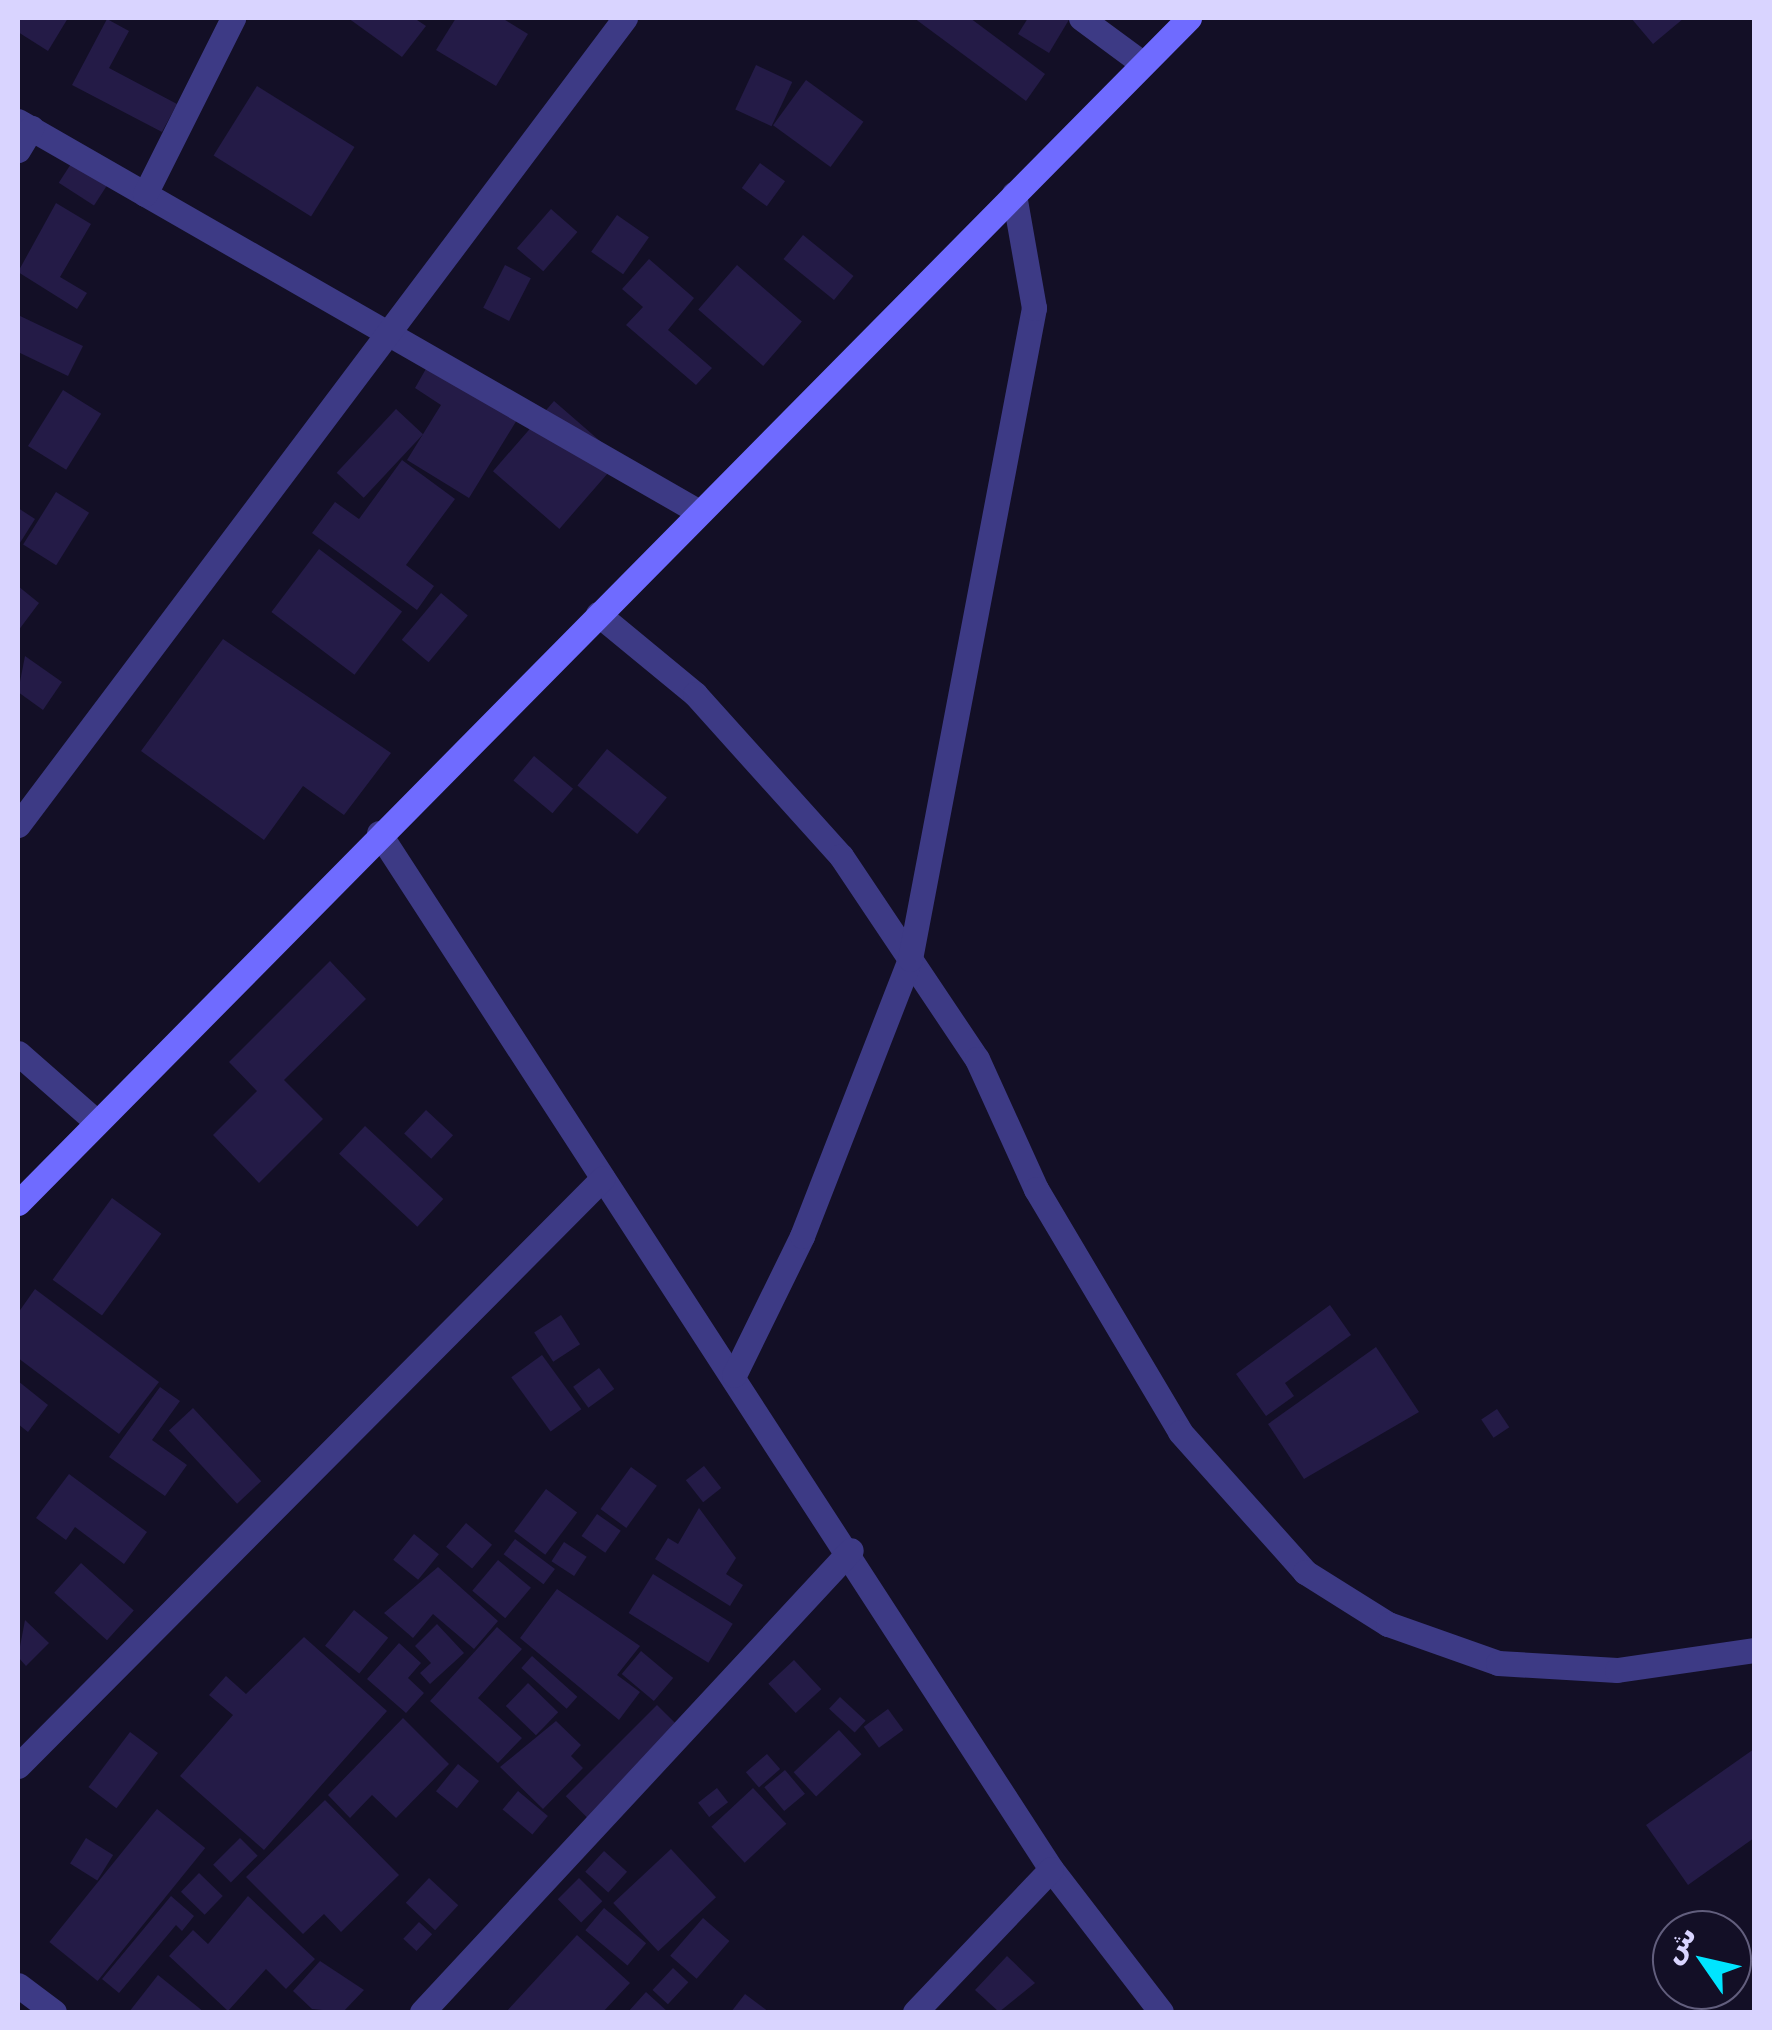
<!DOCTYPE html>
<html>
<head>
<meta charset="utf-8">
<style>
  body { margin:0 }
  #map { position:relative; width:1772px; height:2030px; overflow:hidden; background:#130f26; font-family:"DejaVu Sans","Noto Sans Arabic",sans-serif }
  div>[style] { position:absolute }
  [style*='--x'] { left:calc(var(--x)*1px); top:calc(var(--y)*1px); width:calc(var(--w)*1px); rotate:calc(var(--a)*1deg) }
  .building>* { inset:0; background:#241b47; transform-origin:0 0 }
  .street>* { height:25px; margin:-12.5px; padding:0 12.5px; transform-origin:12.5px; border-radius:12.5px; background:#3d3a85 }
  .secondary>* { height:25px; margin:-12.5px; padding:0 12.5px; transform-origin:12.5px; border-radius:12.5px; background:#6f6bff }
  span { translate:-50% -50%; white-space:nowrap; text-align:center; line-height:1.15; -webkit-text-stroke:8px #130f26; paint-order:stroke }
  .frame { position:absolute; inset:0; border:20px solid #d9d4ff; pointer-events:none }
  .north { position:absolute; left:1652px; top:1910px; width:100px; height:100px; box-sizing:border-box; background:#130f26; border:2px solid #625e7d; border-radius:50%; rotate:304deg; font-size:28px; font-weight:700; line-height:40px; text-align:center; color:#d9d4ff }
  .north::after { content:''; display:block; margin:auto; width:35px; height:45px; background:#00e5ff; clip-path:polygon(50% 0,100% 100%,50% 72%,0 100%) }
</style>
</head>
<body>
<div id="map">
  <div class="building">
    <i style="clip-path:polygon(18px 18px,68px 18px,48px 51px,18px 32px)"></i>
    <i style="clip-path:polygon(348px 18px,414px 18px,426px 26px,402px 57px)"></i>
    <i style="clip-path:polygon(456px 18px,502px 18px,528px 34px,496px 86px,436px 50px)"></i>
    <i style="clip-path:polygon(914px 18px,970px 18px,1045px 74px,1026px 101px)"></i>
    <i style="clip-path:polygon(1028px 18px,1070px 18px,1049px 53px,1018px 34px)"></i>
    <i style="clip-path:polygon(1631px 18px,1684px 18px,1653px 44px)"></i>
    <i style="clip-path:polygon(107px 19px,129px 31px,109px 68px,177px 104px,162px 132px,72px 85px)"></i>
    <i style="left:756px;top:65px;width:40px;height:49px;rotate:25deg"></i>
    <i style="left:806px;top:80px;width:71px;height:56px;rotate:36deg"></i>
    <i style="left:257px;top:86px;width:115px;height:82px;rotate:32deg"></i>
    <i style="left:80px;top:150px;width:42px;height:39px;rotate:33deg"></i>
    <i style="left:760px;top:163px;width:31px;height:31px;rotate:36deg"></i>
    <i style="clip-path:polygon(56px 203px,91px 224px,60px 277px,87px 293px,77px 309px,18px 272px)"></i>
    <i style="left:551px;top:209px;width:35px;height:52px;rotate:41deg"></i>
    <i style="left:617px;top:215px;width:39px;height:45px;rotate:35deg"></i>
    <i style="left:803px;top:235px;width:65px;height:31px;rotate:39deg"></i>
    <i style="clip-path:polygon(649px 259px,694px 298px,668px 330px,712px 368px,696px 385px,626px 325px,643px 307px,622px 289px)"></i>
    <i style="left:505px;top:265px;width:29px;height:48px;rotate:27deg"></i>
    <i style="left:737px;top:265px;width:86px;height:59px;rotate:41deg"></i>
    <i style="clip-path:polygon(18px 315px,83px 346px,68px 376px,18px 352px)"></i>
    <i style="clip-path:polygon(431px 360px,520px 415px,469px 498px,407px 460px,441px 405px,415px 388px)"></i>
    <i style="left:63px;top:390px;width:45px;height:66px;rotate:32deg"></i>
    <i style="left:554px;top:401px;width:88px;height:93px;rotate:41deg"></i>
    <i style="left:396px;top:409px;width:37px;height:87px;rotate:43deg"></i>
    <i style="clip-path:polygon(402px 460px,455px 499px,406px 565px,434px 586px,417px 610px,312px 533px,335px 502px,359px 519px)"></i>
    <i style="left:56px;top:492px;width:39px;height:62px;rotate:32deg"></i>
    <i style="clip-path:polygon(18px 508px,35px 519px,18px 546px)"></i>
    <i style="left:319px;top:549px;width:104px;height:79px;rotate:37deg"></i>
    <i style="clip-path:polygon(18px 586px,39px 603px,18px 631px)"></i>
    <i style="left:441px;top:593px;width:35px;height:61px;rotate:40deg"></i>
    <i style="clip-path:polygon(223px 639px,391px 753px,344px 815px,303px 786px,264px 840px,141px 751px)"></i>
    <i style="clip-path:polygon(25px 656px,62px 682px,43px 710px,18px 692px)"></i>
    <i style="left:607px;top:749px;width:77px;height:47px;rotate:39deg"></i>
    <i style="left:534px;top:756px;width:51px;height:32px;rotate:40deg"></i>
    <i style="clip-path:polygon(330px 961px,366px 999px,284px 1080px,323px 1119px,259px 1183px,213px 1135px,257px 1091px,229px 1062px)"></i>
    <i style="left:426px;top:1110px;width:37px;height:32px;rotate:43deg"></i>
    <i style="left:365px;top:1126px;width:107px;height:38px;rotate:43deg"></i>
    <i style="left:112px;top:1198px;width:61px;height:101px;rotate:36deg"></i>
    <i style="clip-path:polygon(35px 1289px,159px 1382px,119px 1434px,18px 1358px,18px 1313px)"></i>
    <i style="clip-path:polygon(1330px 1305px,1351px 1335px,1285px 1383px,1294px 1396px,1266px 1416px,1236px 1374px)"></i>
    <i style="left:561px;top:1315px;width:35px;height:32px;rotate:57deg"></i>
    <i style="clip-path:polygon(1376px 1347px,1419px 1412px,1304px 1479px,1268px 1424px)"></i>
    <i style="left:542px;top:1355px;width:67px;height:38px;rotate:54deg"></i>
    <i style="left:599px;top:1368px;width:26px;height:32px;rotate:54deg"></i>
    <i style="clip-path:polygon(18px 1381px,48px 1405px,28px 1432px,18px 1424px)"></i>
    <i style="clip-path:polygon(160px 1387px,180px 1401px,152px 1440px,187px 1465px,165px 1496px,109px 1457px)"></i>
    <i style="left:193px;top:1408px;width:100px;height:33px;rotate:47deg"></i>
    <i style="left:1497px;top:1409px;width:22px;height:19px;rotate:56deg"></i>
    <i style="left:704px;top:1466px;width:28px;height:23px;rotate:52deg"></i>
    <i style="left:631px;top:1467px;width:32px;height:52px;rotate:36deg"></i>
    <i style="clip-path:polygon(69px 1474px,147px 1532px,124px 1564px,75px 1527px,66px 1540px,36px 1518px)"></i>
    <i style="left:546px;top:1489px;width:39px;height:53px;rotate:37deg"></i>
    <i style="clip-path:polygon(699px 1508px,736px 1558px,726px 1574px,743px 1585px,730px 1606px,655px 1559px,668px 1538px,678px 1544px)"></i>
    <i style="left:597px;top:1514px;width:29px;height:27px;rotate:35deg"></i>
    <i style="left:466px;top:1523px;width:34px;height:31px;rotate:40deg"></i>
    <i style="left:414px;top:1534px;width:32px;height:33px;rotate:39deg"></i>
    <i style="left:515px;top:1539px;width:50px;height:19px;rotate:37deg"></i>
    <i style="left:564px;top:1542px;width:27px;height:23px;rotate:33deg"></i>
    <i style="left:498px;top:1560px;width:43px;height:40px;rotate:40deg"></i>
    <i style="left:81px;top:1563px;width:71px;height:40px;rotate:42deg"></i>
    <i style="clip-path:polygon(438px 1567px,498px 1621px,474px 1649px,433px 1614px,413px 1638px,384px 1613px)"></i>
    <i style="left:653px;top:1574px;width:94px;height:46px;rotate:32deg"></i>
    <i style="clip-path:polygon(557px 1589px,640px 1646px,617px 1675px,640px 1692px,619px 1720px,520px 1638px)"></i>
    <i style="left:354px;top:1610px;width:44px;height:46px;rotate:39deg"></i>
    <i style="clip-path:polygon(25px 1620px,49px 1643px,26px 1666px,18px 1657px)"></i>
    <i style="clip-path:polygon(437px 1624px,464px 1653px,430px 1684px,420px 1673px,431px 1663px,415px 1646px)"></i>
    <i style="clip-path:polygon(497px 1627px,522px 1649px,478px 1698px,522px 1738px,498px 1763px,430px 1701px)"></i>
    <i style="clip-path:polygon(304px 1637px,387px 1711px,264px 1850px,180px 1776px,233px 1715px,209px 1695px,226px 1676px,246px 1694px)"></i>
    <i style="clip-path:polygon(399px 1643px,421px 1663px,408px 1678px,424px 1693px,406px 1713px,367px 1679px)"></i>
    <i style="left:641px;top:1651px;width:42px;height:30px;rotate:40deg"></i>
    <i style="left:532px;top:1656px;width:61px;height:16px;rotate:42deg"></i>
    <i style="left:794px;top:1660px;width:40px;height:35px;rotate:47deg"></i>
    <i style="left:528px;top:1683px;width:42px;height:32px;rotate:44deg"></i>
    <i style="left:840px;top:1697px;width:35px;height:16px;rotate:43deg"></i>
    <i style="left:657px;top:1705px;width:33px;height:129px;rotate:45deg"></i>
    <i style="left:888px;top:1709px;width:26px;height:30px;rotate:54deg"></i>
    <i style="clip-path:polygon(403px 1718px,449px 1764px,396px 1818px,372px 1795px,350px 1818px,328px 1795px)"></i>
    <i style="clip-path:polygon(556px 1721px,581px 1745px,571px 1756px,583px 1768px,543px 1809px,500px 1767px)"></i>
    <i style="left:839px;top:1730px;width:33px;height:62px;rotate:47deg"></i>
    <i style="left:130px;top:1732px;width:35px;height:69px;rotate:37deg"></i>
    <i style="clip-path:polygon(1754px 1749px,1754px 1838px,1688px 1885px,1646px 1825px)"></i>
    <i style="left:767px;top:1754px;width:20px;height:28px;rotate:49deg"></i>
    <i style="left:458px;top:1764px;width:27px;height:35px;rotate:39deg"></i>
    <i style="left:785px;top:1770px;width:31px;height:27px;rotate:50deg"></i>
    <i style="left:717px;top:1788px;width:18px;height:24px;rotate:52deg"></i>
    <i style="left:753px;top:1788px;width:49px;height:57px;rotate:47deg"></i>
    <i style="left:518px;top:1791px;width:39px;height:24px;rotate:40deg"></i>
    <i style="clip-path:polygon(325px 1800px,399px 1875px,341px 1932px,324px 1914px,303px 1934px,246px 1877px)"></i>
    <i style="left:157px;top:1809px;width:62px;height:171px;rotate:39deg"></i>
    <i style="left:86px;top:1838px;width:32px;height:30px;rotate:32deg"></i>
    <i style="left:240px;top:1838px;width:25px;height:38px;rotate:45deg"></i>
    <i style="left:671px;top:1849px;width:66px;height:79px;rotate:47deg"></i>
    <i style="left:604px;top:1851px;width:31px;height:28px;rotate:42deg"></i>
    <i style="left:199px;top:1873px;width:33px;height:26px;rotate:44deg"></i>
    <i style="left:429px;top:1878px;width:40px;height:34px;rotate:43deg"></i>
    <i style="left:579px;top:1878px;width:33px;height:30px;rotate:45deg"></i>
    <i style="clip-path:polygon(171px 1896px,194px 1916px,182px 1931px,176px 1925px,119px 1993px,102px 1979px)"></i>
    <i style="clip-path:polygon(248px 1896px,315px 1959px,286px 1989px,266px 1969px,228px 2011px,169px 1956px,193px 1930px,208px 1944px)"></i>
    <i style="left:604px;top:1908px;width:55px;height:29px;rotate:40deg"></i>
    <i style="left:703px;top:1918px;width:35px;height:50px;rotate:41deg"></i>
    <i style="left:419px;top:1922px;width:18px;height:23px;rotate:43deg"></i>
    <i style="clip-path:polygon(577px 1935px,630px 1983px,603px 2012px,506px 2012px)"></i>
    <i style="clip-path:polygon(1007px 1956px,1035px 1983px,999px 2012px,975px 1990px)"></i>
    <i style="clip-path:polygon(320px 1961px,364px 1990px,343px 2012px,312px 2009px,293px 1991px)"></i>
    <i style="left:673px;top:1968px;width:21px;height:30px;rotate:43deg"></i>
    <i style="clip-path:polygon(158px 1975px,204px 2012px,129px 2012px)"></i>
    <i style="clip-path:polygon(646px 1992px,668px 2012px,628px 2012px)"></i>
    <i style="clip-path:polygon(745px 1994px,769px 2012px,731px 2012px)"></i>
  </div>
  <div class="street">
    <i style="--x:1081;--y:18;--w:76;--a:36.4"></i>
    <i style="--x:18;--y:121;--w:785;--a:29.86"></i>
    <i style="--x:18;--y:150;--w:26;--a:-59"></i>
    <i style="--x:145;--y:194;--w:197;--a:-63.4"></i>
    <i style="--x:598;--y:614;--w:126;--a:39.5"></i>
    <i style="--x:695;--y:694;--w:218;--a:48"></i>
    <i style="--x:841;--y:856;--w:244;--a:56.2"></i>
    <i style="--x:977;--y:1059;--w:143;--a:65.6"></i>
    <i style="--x:1036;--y:1189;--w:282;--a:59.3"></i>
    <i style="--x:1180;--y:1432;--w:188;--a:48.2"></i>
    <i style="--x:1305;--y:1572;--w:98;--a:32.1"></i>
    <i style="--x:1388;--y:1624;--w:117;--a:19.5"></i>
    <i style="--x:1498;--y:1663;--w:119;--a:3.4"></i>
    <i style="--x:1617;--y:1670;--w:138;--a:-8.3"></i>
    <i style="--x:18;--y:825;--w:1010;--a:-53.05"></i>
    <i style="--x:379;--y:833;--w:1235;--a:57.03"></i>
    <i style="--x:1051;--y:1869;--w:180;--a:52.4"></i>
    <i style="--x:18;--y:1053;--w:100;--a:41.3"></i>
    <i style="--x:734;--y:1375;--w:155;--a:-63.9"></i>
    <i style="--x:802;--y:1236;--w:297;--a:-68.7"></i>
    <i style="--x:910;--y:959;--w:663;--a:-79.22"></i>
    <i style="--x:1034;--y:308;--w:116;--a:-100"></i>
    <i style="--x:18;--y:1766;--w:829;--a:-45.15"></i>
    <i style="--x:18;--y:1985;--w:45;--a:36.9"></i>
    <i style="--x:422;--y:2012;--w:630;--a:-47.12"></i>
    <i style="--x:915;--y:2012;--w:197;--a:-46.4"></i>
  </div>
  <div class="secondary">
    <i style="--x:18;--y:1203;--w:1666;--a:-45.34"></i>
  </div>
  <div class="frame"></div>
  <div class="north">ش</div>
</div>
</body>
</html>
